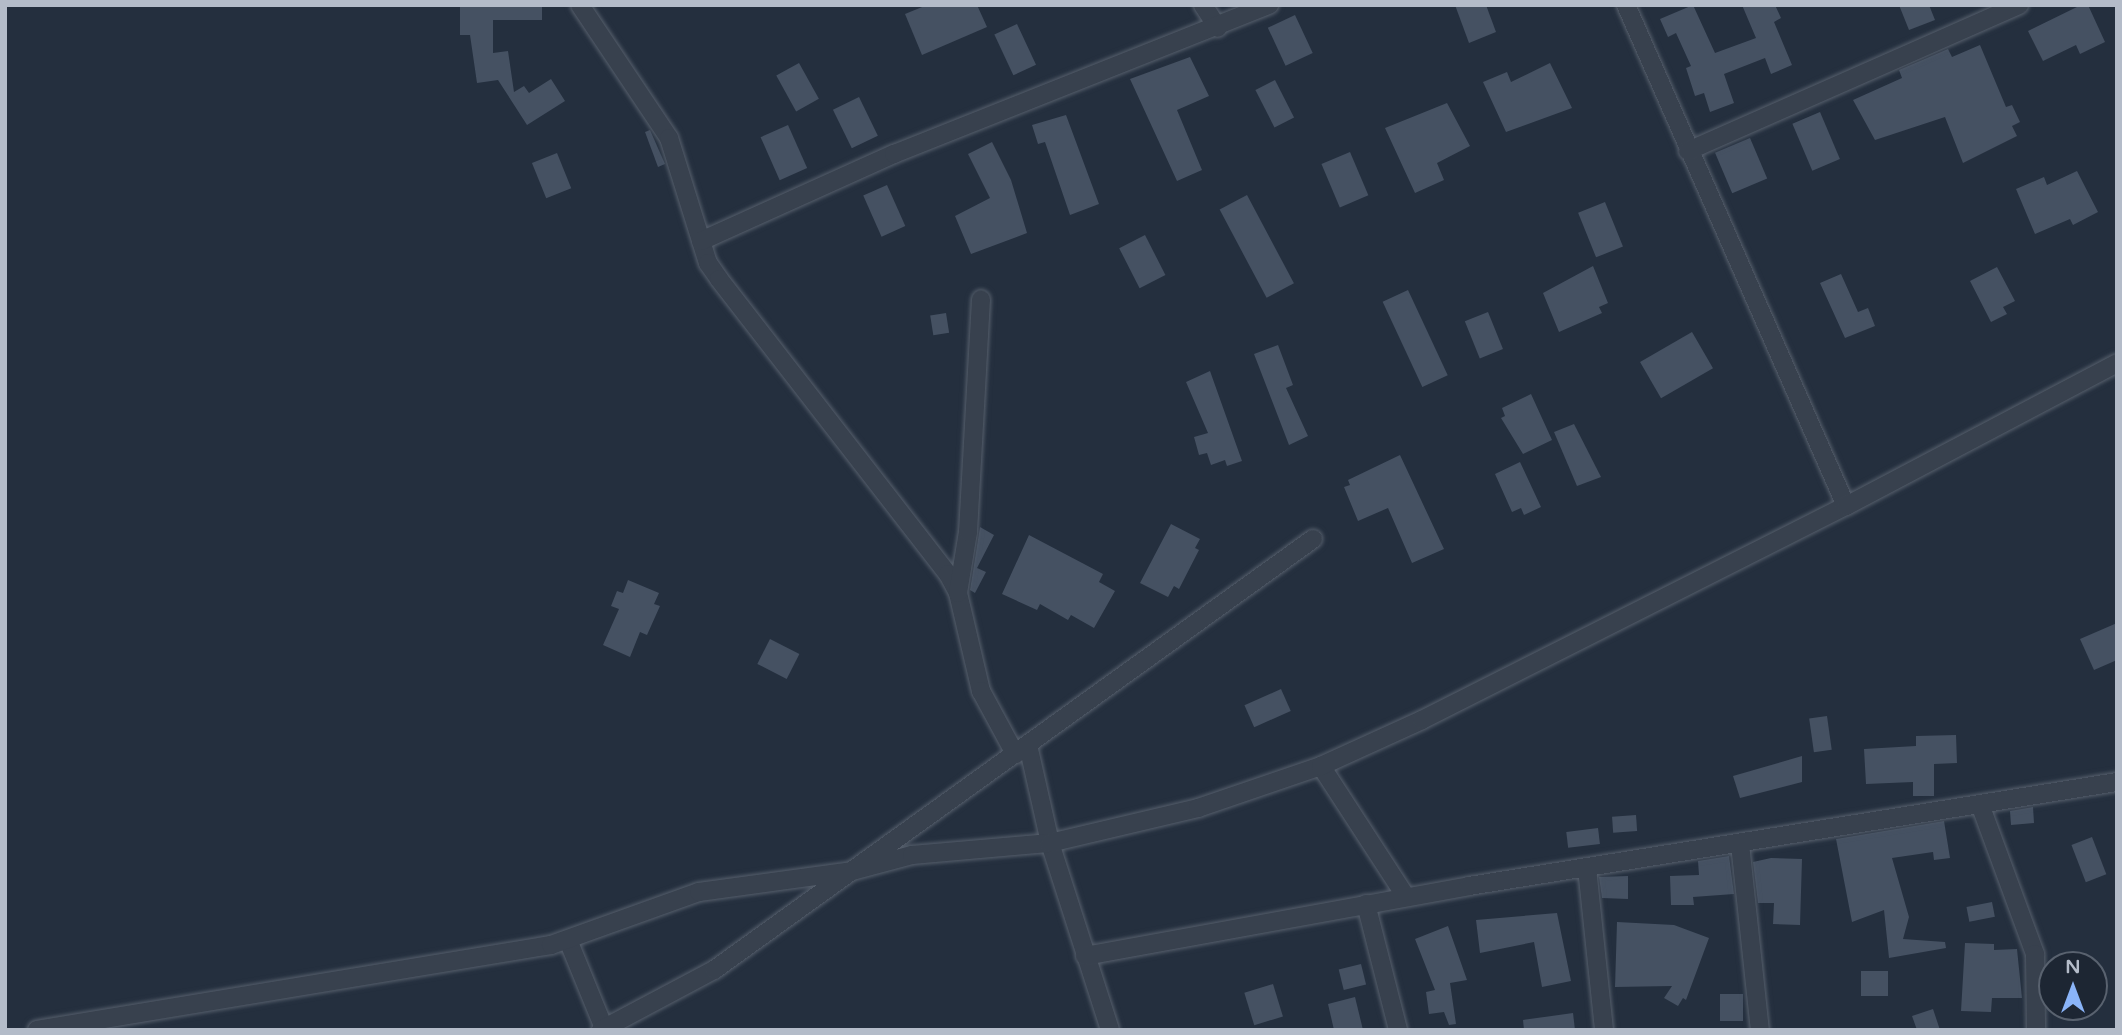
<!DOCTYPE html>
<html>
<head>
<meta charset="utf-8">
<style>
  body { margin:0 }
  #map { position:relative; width:2122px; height:1035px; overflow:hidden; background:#242f3e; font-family:"Varela Round",sans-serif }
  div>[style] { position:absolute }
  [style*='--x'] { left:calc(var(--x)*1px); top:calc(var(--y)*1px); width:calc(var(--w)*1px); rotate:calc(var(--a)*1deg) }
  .building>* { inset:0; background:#455162; transform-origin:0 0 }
  .roads { filter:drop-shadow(0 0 2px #565f6c) drop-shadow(0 0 2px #565f6c) }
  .street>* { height:18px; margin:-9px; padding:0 9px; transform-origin:9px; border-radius:9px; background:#38414e }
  span { translate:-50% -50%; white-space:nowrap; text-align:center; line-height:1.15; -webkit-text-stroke:5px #1d2633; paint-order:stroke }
  .frame { position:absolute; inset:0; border:7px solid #b4bcc9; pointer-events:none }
  .north { position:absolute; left:2038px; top:951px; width:70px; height:70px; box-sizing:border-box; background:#1d2633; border:2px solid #59626f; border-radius:50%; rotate:0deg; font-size:19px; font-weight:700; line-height:28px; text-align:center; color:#b4bcc9 }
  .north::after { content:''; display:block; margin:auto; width:24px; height:32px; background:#8ab4f8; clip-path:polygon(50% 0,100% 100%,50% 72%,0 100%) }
</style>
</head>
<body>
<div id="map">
  <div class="building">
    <i style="clip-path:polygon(460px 5px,542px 5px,542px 20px,493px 20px,493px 53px,508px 51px,514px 92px,524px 86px,529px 93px,551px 79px,565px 101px,527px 125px,498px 80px,477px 83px,470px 35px,460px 35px)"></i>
    <i style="clip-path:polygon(927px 5px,977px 5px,987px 27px,922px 55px,905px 14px)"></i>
    <i style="clip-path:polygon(1455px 5px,1486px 5px,1496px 32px,1469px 43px)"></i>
    <i style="clip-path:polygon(1693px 5px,1715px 53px,1756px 38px,1742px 5px,1775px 5px,1781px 18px,1774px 22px,1792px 65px,1771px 74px,1765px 58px,1724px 74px,1734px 103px,1710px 112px,1704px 93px,1695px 96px,1686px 68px,1691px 66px,1676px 33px,1668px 37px,1660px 19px)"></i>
    <i style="clip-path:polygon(1899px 5px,1929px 5px,1935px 20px,1909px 30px)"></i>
    <i style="clip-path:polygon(2081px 5px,2088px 5px,2105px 42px,2080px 54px,2076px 45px,2043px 61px,2028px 31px)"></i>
    <i style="left:1295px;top:15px;width:42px;height:30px;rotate:65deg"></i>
    <i style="left:1017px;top:24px;width:45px;height:25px;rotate:65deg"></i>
    <i style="clip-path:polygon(1980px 45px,2006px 107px,2012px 105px,2020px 122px,2012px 126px,2017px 136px,1963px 163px,1945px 117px,1875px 140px,1853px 100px,1902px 78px,1899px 70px,1948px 49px,1952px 57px)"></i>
    <i style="clip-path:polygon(1190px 57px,1209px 96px,1177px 110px,1202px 170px,1177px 181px,1130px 79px)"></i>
    <i style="left:799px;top:63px;width:41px;height:26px;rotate:61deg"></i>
    <i style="clip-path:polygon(1550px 63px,1572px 108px,1506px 132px,1483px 82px,1507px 72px,1511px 82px)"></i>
    <i style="left:1275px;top:80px;width:42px;height:22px;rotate:63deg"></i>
    <i style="left:859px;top:97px;width:43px;height:29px;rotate:64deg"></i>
    <i style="clip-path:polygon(1447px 103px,1470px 146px,1437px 163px,1444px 180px,1415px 193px,1385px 128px)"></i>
    <i style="left:1820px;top:112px;width:51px;height:30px;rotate:67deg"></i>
    <i style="clip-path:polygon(1066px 115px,1099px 204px,1070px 215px,1045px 142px,1038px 144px,1032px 125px)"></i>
    <i style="left:788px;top:125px;width:47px;height:30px;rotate:66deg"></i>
    <i style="clip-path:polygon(650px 130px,665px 164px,658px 167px,645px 132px)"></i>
    <i style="left:1750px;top:138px;width:44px;height:38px;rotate:67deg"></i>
    <i style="clip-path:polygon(992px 142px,1011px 180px,1027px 233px,971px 254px,955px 216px,990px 198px,968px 154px)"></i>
    <i style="left:1350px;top:152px;width:47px;height:31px;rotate:67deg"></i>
    <i style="left:557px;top:153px;width:38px;height:27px;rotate:68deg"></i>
    <i style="clip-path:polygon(2077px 171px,2098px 212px,2073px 225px,2070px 219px,2035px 234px,2016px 189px,2044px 177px,2047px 185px)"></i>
    <i style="left:887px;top:185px;width:45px;height:26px;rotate:66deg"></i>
    <i style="left:1247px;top:195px;width:100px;height:31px;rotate:62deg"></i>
    <i style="left:1605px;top:202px;width:48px;height:29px;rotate:68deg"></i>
    <i style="left:1145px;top:235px;width:45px;height:29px;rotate:63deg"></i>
    <i style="clip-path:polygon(1593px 266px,1608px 303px,1599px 307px,1602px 313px,1559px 332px,1543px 293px)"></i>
    <i style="clip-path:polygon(1997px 267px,2015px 301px,2003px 307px,2007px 314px,1991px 322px,1970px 281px)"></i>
    <i style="clip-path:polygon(1841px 274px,1858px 312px,1868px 308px,1875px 326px,1845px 338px,1820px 283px)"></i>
    <i style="left:1408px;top:290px;width:94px;height:28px;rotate:65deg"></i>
    <i style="left:1488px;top:312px;width:40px;height:25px;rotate:68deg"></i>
    <i style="left:946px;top:313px;width:20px;height:16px;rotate:81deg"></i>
    <i style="left:1692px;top:332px;width:42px;height:60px;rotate:60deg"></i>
    <i style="clip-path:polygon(1278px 345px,1293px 385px,1286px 388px,1308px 436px,1289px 445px,1254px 354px)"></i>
    <i style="clip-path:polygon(1210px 371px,1242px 461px,1227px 466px,1225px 460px,1211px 465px,1207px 453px,1199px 455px,1194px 437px,1208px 433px,1186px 382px)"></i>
    <i style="clip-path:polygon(1531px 394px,1552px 440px,1523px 454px,1501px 418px,1505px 416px,1502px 408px)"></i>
    <i style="clip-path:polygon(1574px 424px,1601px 477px,1577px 486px,1554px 432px)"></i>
    <i style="clip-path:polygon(1400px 455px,1444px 549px,1412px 563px,1388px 508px,1358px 521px,1344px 487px,1350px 485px,1348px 480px)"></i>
    <i style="clip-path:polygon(1520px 462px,1541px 507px,1524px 515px,1521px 508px,1512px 512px,1495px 474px)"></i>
    <i style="clip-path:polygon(1171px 524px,1200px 539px,1195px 548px,1199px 550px,1179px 589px,1174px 586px,1168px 597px,1140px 583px)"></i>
    <i style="clip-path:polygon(980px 527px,994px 535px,977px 568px,986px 572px,975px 593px,970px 590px)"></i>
    <i style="clip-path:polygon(1029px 535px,1103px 574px,1099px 582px,1115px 591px,1094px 628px,1071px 615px,1068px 620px,1040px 604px,1037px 610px,1002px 594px)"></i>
    <i style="clip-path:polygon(628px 580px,659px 593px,654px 604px,660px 606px,647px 635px,640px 632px,630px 657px,603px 645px,619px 609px,611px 606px,617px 591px,623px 593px)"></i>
    <i style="clip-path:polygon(2117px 623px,2117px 660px,2094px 670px,2080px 639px)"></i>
    <i style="left:770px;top:639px;width:33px;height:28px;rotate:27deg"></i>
    <i style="left:1281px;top:689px;width:24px;height:40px;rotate:66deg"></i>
    <i style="left:1827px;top:716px;width:34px;height:18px;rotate:82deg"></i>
    <i style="clip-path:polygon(1956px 735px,1957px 763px,1934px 764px,1934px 796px,1913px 796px,1913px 782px,1866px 784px,1864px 749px,1916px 746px,1916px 736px)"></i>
    <i style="clip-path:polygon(1802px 756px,1802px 782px,1740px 798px,1733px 776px)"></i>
    <i style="clip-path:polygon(2033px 807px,2034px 823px,2011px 825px,2010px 811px)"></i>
    <i style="left:1636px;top:815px;width:16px;height:24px;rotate:86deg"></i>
    <i style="clip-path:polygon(1944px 821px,1950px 858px,1934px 860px,1933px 852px,1892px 858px,1909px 917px,1903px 939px,1945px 942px,1946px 948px,1889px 958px,1884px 910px,1852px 922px,1836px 839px)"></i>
    <i style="left:1598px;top:828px;width:16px;height:32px;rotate:83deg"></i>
    <i style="left:2092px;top:837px;width:40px;height:22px;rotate:69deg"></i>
    <i style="clip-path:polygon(1729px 856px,1734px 894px,1693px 897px,1694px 905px,1671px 905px,1670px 876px,1699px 875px,1698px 861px)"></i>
    <i style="clip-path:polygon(1771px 858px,1802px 859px,1800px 925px,1773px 924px,1774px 903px,1758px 903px,1753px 862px)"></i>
    <i style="clip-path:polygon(1628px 876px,1628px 899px,1602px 898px,1599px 877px)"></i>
    <i style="left:1992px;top:902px;width:15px;height:26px;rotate:79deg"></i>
    <i style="clip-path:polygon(1557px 913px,1571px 981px,1542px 987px,1534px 942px,1480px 953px,1476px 920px)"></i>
    <i style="clip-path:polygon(1617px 922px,1674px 925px,1709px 938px,1686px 1000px,1683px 998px,1678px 1006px,1664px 998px,1672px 986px,1615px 987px)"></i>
    <i style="clip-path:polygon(1448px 926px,1467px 980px,1450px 983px,1456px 1024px,1449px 1025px,1444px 1012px,1429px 1014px,1426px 992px,1435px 990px,1415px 939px)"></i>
    <i style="clip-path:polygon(1965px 943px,1994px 944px,1994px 950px,2017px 949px,2022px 998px,1992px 998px,1991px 1012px,1961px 1011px)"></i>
    <i style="left:1361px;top:964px;width:21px;height:23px;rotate:76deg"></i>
    <i style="left:1888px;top:971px;width:25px;height:27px;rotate:90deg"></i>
    <i style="left:1273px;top:984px;width:34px;height:30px;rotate:73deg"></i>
    <i style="left:1720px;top:994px;width:23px;height:27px"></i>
    <i style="clip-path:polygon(1355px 997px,1363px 1030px,1334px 1030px,1328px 1004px)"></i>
    <i style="clip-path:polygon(1933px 1009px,1940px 1030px,1917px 1030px,1912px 1016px)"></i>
    <i style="clip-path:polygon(1573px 1013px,1575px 1030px,1524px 1030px,1523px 1020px)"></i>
  </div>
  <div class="roads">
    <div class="street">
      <i style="--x:580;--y:5;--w:160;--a:56.2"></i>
      <i style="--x:669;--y:138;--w:131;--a:72.7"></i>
      <i style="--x:708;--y:263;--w:19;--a:55"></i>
      <i style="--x:719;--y:279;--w:373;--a:52.2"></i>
      <i style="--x:948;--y:574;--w:21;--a:62"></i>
      <i style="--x:958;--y:593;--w:101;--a:76.8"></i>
      <i style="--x:981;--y:691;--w:72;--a:61.6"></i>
      <i style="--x:1203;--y:5;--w:27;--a:57"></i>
      <i style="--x:1626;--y:5;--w:547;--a:66.29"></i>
      <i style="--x:1688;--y:151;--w:362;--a:-23.8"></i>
      <i style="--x:701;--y:241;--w:212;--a:-24.3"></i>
      <i style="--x:894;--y:154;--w:404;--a:-21.7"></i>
      <i style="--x:958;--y:593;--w:62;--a:-80.7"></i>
      <i style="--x:968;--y:532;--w:233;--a:-86.8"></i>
      <i style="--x:1028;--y:745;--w:100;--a:77.3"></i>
      <i style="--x:1050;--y:843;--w:196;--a:72.2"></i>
      <i style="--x:1321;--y:766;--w:156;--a:57"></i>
      <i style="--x:1981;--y:807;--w:157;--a:69.8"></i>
      <i style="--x:2035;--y:954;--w:76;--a:89.2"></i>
      <i style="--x:1740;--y:844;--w:187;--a:83.9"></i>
      <i style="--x:1587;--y:868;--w:163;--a:84"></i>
      <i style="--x:1366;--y:904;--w:130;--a:75.7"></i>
      <i style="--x:568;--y:940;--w:95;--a:67.8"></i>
      <i style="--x:1085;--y:956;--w:390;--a:-10.3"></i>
      <i style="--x:1469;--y:886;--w:656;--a:-9.12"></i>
      <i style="--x:37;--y:1030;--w:521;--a:-9.39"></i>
      <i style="--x:551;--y:945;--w:157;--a:-19.7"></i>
      <i style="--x:699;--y:892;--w:154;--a:-7.8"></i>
      <i style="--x:852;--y:871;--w:62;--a:-14.9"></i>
      <i style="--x:912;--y:855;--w:139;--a:-5"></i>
      <i style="--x:1050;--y:843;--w:152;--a:-13.3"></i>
      <i style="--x:1198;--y:808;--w:130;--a:-18.9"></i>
      <i style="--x:1321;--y:766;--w:111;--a:-24.5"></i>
      <i style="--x:1422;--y:720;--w:475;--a:-26.8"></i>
      <i style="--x:1846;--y:506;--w:306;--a:-27.8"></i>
      <i style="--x:601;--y:1030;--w:128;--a:-28"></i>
      <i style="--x:714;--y:970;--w:738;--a:-35.74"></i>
    </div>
  </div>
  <div class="frame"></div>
  <div class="north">N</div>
</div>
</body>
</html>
